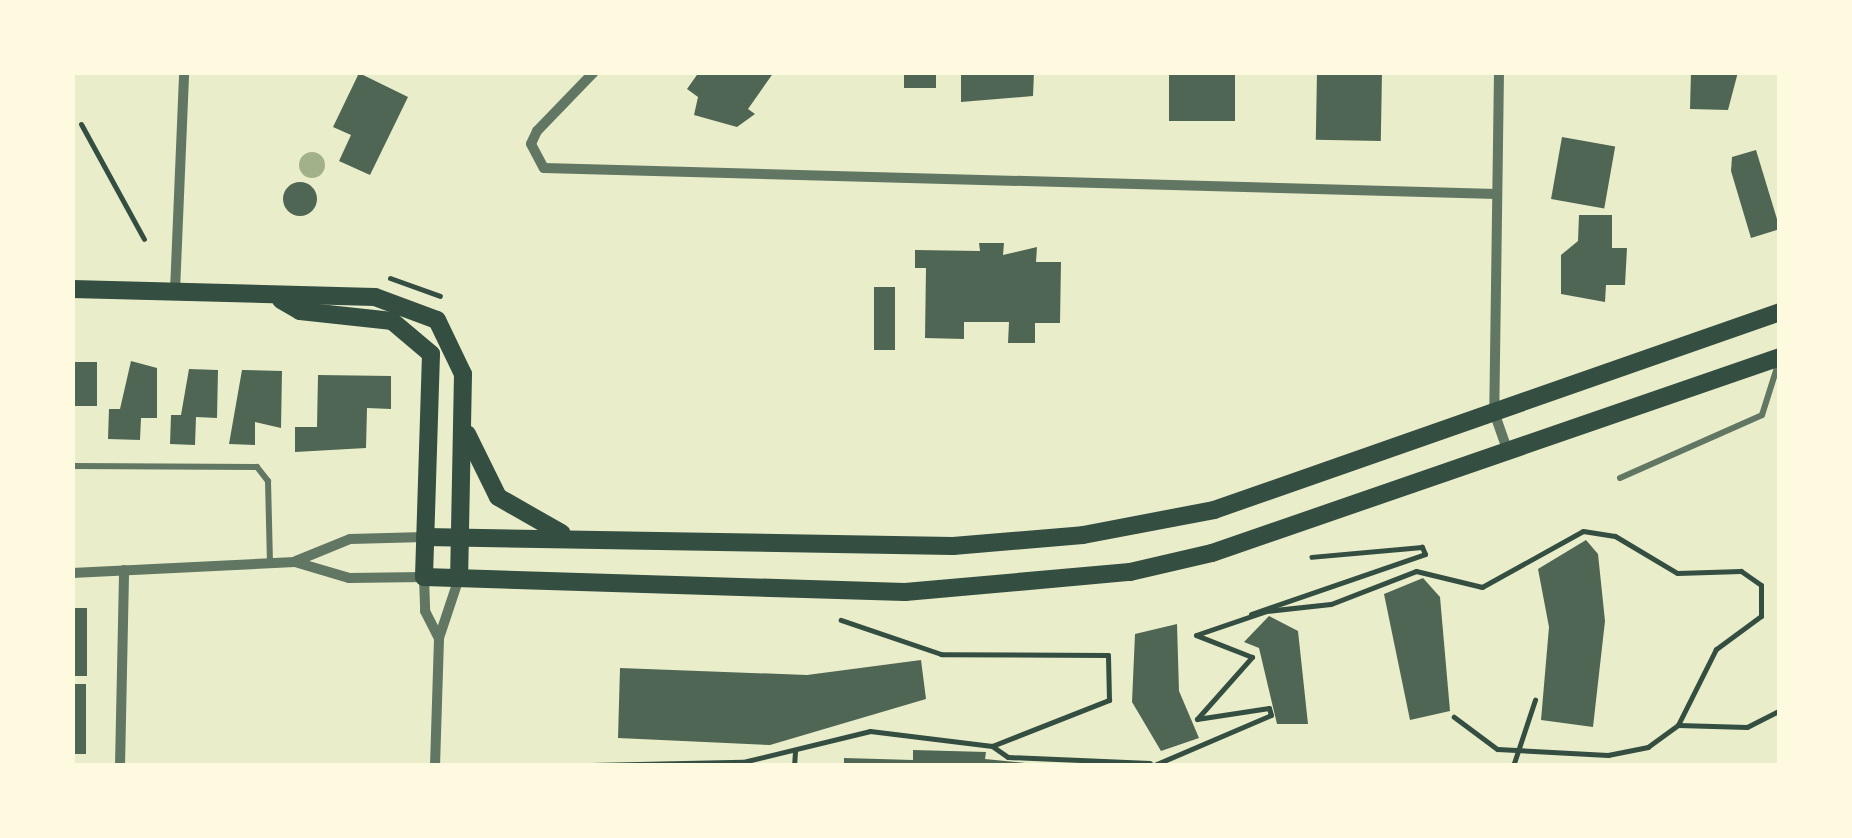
<!DOCTYPE html>
<html>
<head>
<meta charset="utf-8">
<style>
  body { margin:0 }
  #map { position:relative; width:1852px; height:838px; overflow:hidden; background:#e9edc9; font-family:Roboto,sans-serif }
  div>[style] { position:absolute }
  [style*='--x'] { left:calc(var(--x)*1px); top:calc(var(--y)*1px); width:calc(var(--w)*1px); rotate:calc(var(--a)*1deg) }
  .water>* { inset:0; background:#a3b18a }
  .round { border-radius:50% }
  .building>* { inset:0; background:#4f6655; transform-origin:0 0 }
  .path>* { height:5px; margin:-2.5px; padding:0 2.5px; transform-origin:2.5px; border-radius:2.5px; background:#344e41 }
  .service>* { height:6px; margin:-3px; padding:0 3px; transform-origin:3px; border-radius:3px; background:#617663 }
  .minor>* { height:10px; margin:-5px; padding:0 5px; transform-origin:5px; border-radius:5px; background:#617663 }
  .secondary>* { height:18px; margin:-9px; padding:0 9px; transform-origin:9px; border-radius:9px; background:#344e41 }
  span { translate:-50% -50%; white-space:nowrap; text-align:center; line-height:1.15; -webkit-text-stroke:8px #fefae0; paint-order:stroke }
  .frame { position:absolute; inset:0; border:75px solid #fefae0; pointer-events:none }
</style>
</head>
<body>
<div id="map">
  <div class="water">
    <i class="round" style="left:299px;top:152px;width:26px;height:26px"></i>
  </div>
  <div class="building">
    <i style="clip-path:polygon(699px 72px,774px 72px,748px 109px,755px 114px,737px 127px,694px 115px,698px 97px,687px 89px)"></i>
    <i style="left:904px;top:72px;width:32px;height:16px"></i>
    <i style="clip-path:polygon(961px 72px,1034px 72px,1033px 96px,961px 102px)"></i>
    <i style="left:1169px;top:72px;width:66px;height:49px"></i>
    <i style="left:1382px;top:72px;width:69px;height:65px;rotate:91deg"></i>
    <i style="clip-path:polygon(1691px 72px,1738px 72px,1728px 110px,1690px 109px)"></i>
    <i style="clip-path:polygon(359px 73px,408px 97px,370px 175px,339px 161px,351px 135px,333px 127px)"></i>
    <i style="left:1562px;top:137px;width:54px;height:63px;rotate:10deg"></i>
    <i style="clip-path:polygon(1756px 150px,1780px 229px,1751px 238px,1731px 171px,1732px 157px)"></i>
    <i class="round" style="left:283px;top:182px;width:34px;height:34px"></i>
    <i style="clip-path:polygon(1579px 215px,1612px 215px,1612px 248px,1627px 248px,1625px 285px,1606px 285px,1605px 302px,1561px 294px,1561px 255px,1578px 241px)"></i>
    <i style="clip-path:polygon(979px 243px,1004px 243px,1003px 255px,1037px 247px,1036px 262px,1061px 262px,1060px 323px,1035px 323px,1035px 343px,1008px 343px,1009px 322px,964px 322px,964px 339px,925px 338px,926px 268px,915px 268px,915px 250px,980px 251px)"></i>
    <i style="left:874px;top:287px;width:21px;height:63px"></i>
    <i style="clip-path:polygon(131px 361px,157px 368px,157px 418px,141px 418px,140px 440px,108px 439px,109px 409px,120px 409px)"></i>
    <i style="left:72px;top:362px;width:25px;height:44px"></i>
    <i style="clip-path:polygon(189px 369px,218px 370px,217px 418px,196px 417px,195px 445px,170px 444px,171px 415px,181px 415px)"></i>
    <i style="clip-path:polygon(242px 370px,282px 371px,281px 428px,255px 422px,255px 445px,229px 444px)"></i>
    <i style="clip-path:polygon(318px 375px,391px 376px,391px 409px,367px 408px,366px 448px,295px 452px,295px 427px,317px 427px)"></i>
    <i style="clip-path:polygon(1586px 540px,1598px 554px,1605px 621px,1593px 727px,1541px 720px,1549px 627px,1538px 569px)"></i>
    <i style="clip-path:polygon(1423px 578px,1440px 597px,1450px 711px,1410px 720px,1384px 594px)"></i>
    <i style="left:72px;top:608px;width:15px;height:68px"></i>
    <i style="clip-path:polygon(1269px 616px,1298px 631px,1308px 724px,1277px 724px,1259px 648px,1244px 642px)"></i>
    <i style="clip-path:polygon(1177px 624px,1179px 691px,1199px 738px,1161px 751px,1132px 702px,1135px 634px)"></i>
    <i style="clip-path:polygon(921px 660px,926px 699px,770px 745px,618px 738px,620px 668px,807px 675px)"></i>
    <i style="left:72px;top:684px;width:14px;height:70px"></i>
    <i style="clip-path:polygon(913px 750px,986px 752px,985px 759px,1055px 766px,844px 766px,844px 758px,913px 760px)"></i>
  </div>
  <div class="path">
    <i style="--x:81;--y:124;--w:131;--a:61.3"></i>
    <i style="--x:390;--y:278;--w:53;--a:19.8"></i>
    <i style="--x:1251;--y:614;--w:184;--a:-19"></i>
    <i style="--x:1425;--y:554;--w:8;--a:-113"></i>
    <i style="--x:1422;--y:547;--w:111;--a:174.9"></i>
    <i style="--x:1678;--y:725;--w:69;--a:1.7"></i>
    <i style="--x:1747;--y:727;--w:37;--a:-27"></i>
    <i style="--x:992;--y:746;--w:19;--a:35"></i>
    <i style="--x:1008;--y:757;--w:142;--a:2.4"></i>
    <i style="--x:544;--y:766;--w:199;--a:-1.2"></i>
    <i style="--x:743;--y:762;--w:131;--a:-13.7"></i>
    <i style="--x:870;--y:731;--w:123;--a:7"></i>
    <i style="--x:992;--y:746;--w:126;--a:-21.5"></i>
    <i style="--x:1109;--y:700;--w:45;--a:-91.3"></i>
    <i style="--x:1108;--y:655;--w:167;--a:-179.7"></i>
    <i style="--x:941;--y:654;--w:106;--a:-161.2"></i>
    <i style="--x:794;--y:766;--w:16;--a:-86"></i>
    <i style="--x:1152;--y:766;--w:129;--a:-23.2"></i>
    <i style="--x:1271;--y:715;--w:7;--a:-106"></i>
    <i style="--x:1269;--y:708;--w:73;--a:171.3"></i>
    <i style="--x:1197;--y:719;--w:83;--a:-48.4"></i>
    <i style="--x:1252;--y:657;--w:60;--a:-158.6"></i>
    <i style="--x:1196;--y:635;--w:74;--a:-18.9"></i>
    <i style="--x:1266;--y:611;--w:65;--a:-6.1"></i>
    <i style="--x:1331;--y:604;--w:91;--a:-21.2"></i>
    <i style="--x:1416;--y:571;--w:68;--a:13.6"></i>
    <i style="--x:1482;--y:587;--w:115;--a:-29"></i>
    <i style="--x:1583;--y:531;--w:32;--a:9"></i>
    <i style="--x:1615;--y:536;--w:72;--a:30.8"></i>
    <i style="--x:1677;--y:573;--w:64;--a:-1.8"></i>
    <i style="--x:1741;--y:571;--w:24;--a:35"></i>
    <i style="--x:1761;--y:585;--w:31;--a:90"></i>
    <i style="--x:1761;--y:616;--w:56;--a:143.7"></i>
    <i style="--x:1716;--y:649;--w:85;--a:116.6"></i>
    <i style="--x:1678;--y:725;--w:37;--a:144"></i>
    <i style="--x:1648;--y:747;--w:41;--a:168.7"></i>
    <i style="--x:1608;--y:755;--w:111;--a:-176.9"></i>
    <i style="--x:1497;--y:749;--w:54;--a:-143.3"></i>
    <i style="--x:1513;--y:766;--w:70;--a:-71.6"></i>
  </div>
  <div class="service">
    <i style="--x:72;--y:466;--w:185;--a:0.3"></i>
    <i style="--x:257;--y:467;--w:18;--a:52"></i>
    <i style="--x:268;--y:481;--w:81;--a:88.6"></i>
    <i style="--x:1620;--y:478;--w:155;--a:-23.9"></i>
    <i style="--x:1762;--y:415;--w:57;--a:-72.5"></i>
  </div>
  <div class="minor">
    <i style="--x:594;--y:72;--w:82;--a:134"></i>
    <i style="--x:537;--y:131;--w:14;--a:115"></i>
    <i style="--x:531;--y:144;--w:27;--a:62"></i>
    <i style="--x:544;--y:168;--w:953;--a:1.56"></i>
    <i style="--x:1499;--y:72;--w:340;--a:90.8"></i>
    <i style="--x:1494;--y:412;--w:42;--a:70.7"></i>
    <i style="--x:175;--y:291;--w:219;--a:-87.6"></i>
    <i style="--x:296;--y:561;--w:58;--a:-22.2"></i>
    <i style="--x:350;--y:539;--w:75;--a:-1.5"></i>
    <i style="--x:72;--y:573;--w:223;--a:-2.8"></i>
    <i style="--x:295;--y:562;--w:56;--a:16.5"></i>
    <i style="--x:349;--y:578;--w:75;--a:-0.8"></i>
    <i style="--x:424;--y:577;--w:34;--a:88"></i>
    <i style="--x:425;--y:611;--w:30;--a:63"></i>
    <i style="--x:120;--y:766;--w:196;--a:-88.8"></i>
    <i style="--x:435;--y:766;--w:128;--a:-88.2"></i>
    <i style="--x:439;--y:638;--w:63;--a:-71.6"></i>
  </div>
  <div class="secondary">
    <i style="--x:72;--y:289;--w:303;--a:1.5"></i>
    <i style="--x:375;--y:297;--w:66;--a:20.4"></i>
    <i style="--x:437;--y:320;--w:60;--a:64.3"></i>
    <i style="--x:463;--y:374;--w:204;--a:91.1"></i>
    <i style="--x:281;--y:300;--w:22;--a:30"></i>
    <i style="--x:300;--y:311;--w:93;--a:6.2"></i>
    <i style="--x:392;--y:321;--w:51;--a:40.2"></i>
    <i style="--x:431;--y:354;--w:223;--a:91.8"></i>
    <i style="--x:424;--y:577;--w:481;--a:1.8"></i>
    <i style="--x:905;--y:592;--w:226;--a:-5.1"></i>
    <i style="--x:1130;--y:572;--w:84;--a:-13"></i>
    <i style="--x:1212;--y:553;--w:601;--a:-19.04"></i>
    <i style="--x:467;--y:434;--w:70;--a:63.8"></i>
    <i style="--x:498;--y:497;--w:73;--a:29.7"></i>
    <i style="--x:425;--y:537;--w:528;--a:0.98"></i>
    <i style="--x:953;--y:546;--w:130;--a:-4.8"></i>
    <i style="--x:1083;--y:535;--w:133;--a:-10.8"></i>
    <i style="--x:1214;--y:510;--w:600;--a:-19.28"></i>
  </div>
  <div class="frame"></div>
</div>
</body>
</html>
